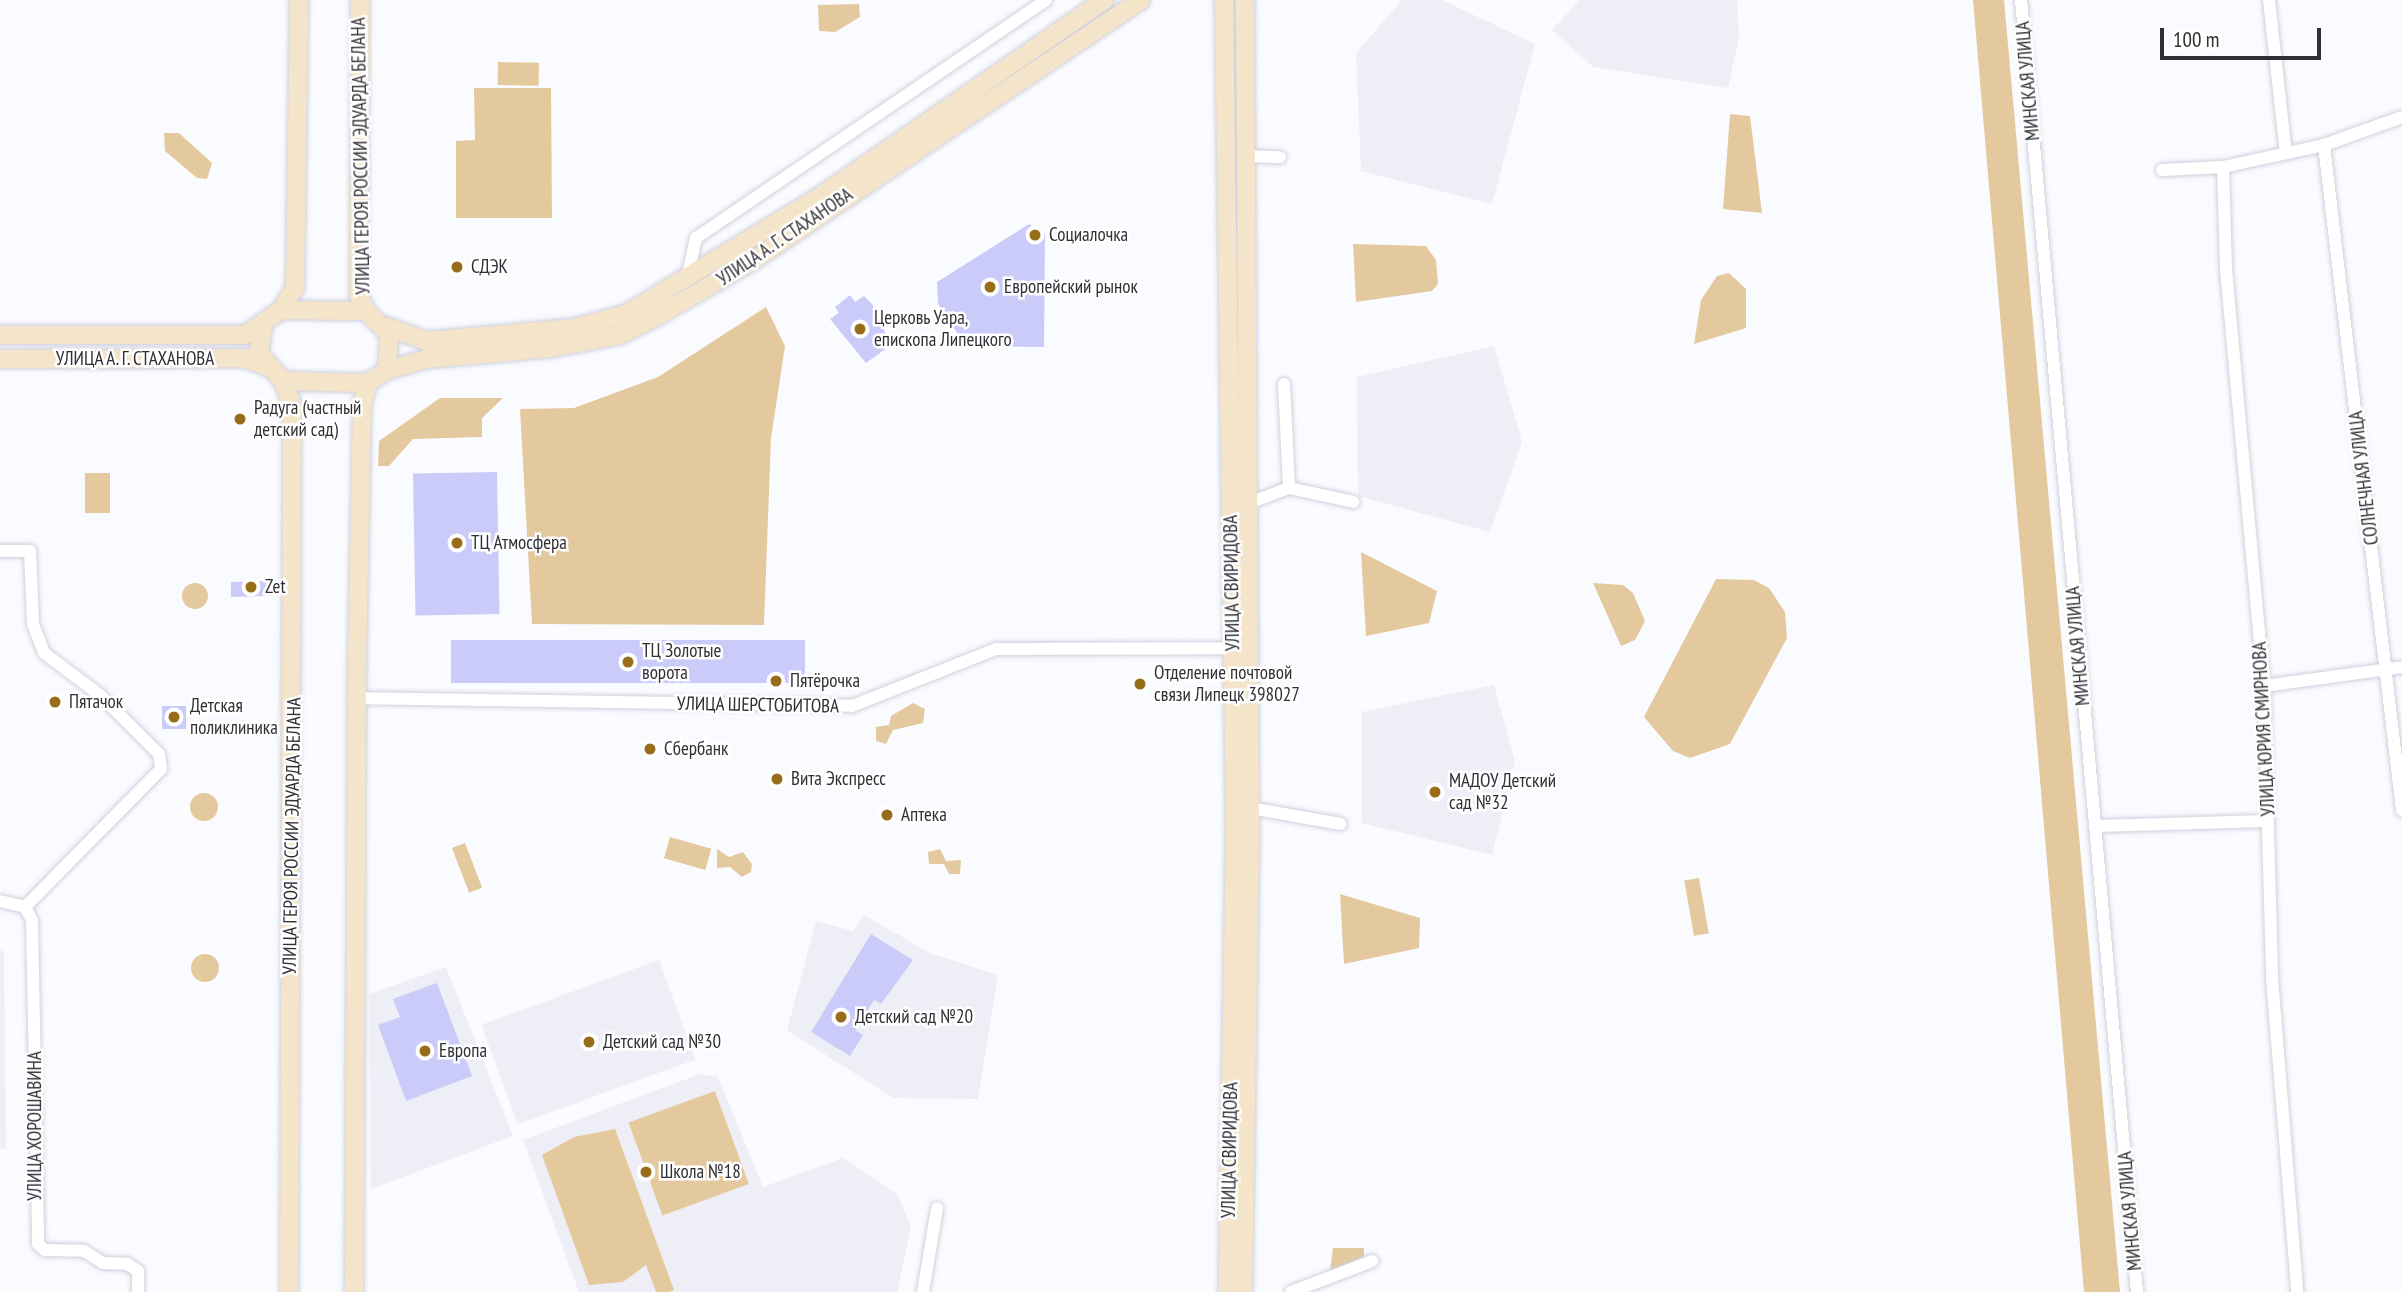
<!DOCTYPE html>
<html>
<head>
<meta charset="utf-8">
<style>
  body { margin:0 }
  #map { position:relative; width:2402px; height:1292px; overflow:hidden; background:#fafbfe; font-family:"PT Sans Narrow",sans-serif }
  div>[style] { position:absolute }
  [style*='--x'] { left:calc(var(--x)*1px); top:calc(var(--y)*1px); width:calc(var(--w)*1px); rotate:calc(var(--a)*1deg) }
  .built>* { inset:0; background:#eeeef7; transform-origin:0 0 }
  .green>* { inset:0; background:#e5c99e; transform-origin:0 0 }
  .round { border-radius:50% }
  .building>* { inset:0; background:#cacbf9; transform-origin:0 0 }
  .roads { filter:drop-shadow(0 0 2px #cfd0de) drop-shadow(0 0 2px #cfd0de) }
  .street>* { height:12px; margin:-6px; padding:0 6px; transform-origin:6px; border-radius:6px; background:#fff }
  .secondary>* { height:18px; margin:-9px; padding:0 9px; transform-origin:9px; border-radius:9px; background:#f4e4c9 }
  .dots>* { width:19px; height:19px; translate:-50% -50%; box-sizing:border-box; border:4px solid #fff; border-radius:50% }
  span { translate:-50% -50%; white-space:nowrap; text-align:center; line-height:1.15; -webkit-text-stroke:5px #fff; paint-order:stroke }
  .street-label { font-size:19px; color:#2f2f35 }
  .poi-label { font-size:19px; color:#2f2f35 }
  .left { translate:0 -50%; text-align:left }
  .scale { position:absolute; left:2160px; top:28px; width:161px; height:32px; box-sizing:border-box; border:4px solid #2f2f35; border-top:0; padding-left:9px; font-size:21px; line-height:24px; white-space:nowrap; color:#2f2f35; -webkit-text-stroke:5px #fff; paint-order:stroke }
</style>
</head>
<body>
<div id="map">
  <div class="built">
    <i style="clip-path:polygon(1402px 0,1442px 0,1535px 44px,1492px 204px,1361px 171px,1356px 53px)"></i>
    <i style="clip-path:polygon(1580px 0,1737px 0,1739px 37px,1728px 88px,1593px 67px,1552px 30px)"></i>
    <i style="clip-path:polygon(1494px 346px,1522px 442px,1490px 532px,1358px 496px,1357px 377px)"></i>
    <i style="clip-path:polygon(1494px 685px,1515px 761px,1492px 855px,1362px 823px,1362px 712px)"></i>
    <i style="clip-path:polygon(864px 915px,930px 953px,998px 975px,978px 1099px,893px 1098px,787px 1030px,816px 921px,853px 931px)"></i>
    <i style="clip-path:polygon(0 949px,4px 953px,6px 1149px,0 1149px)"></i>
    <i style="left:659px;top:960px;width:106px;height:189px;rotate:70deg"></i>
    <i style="clip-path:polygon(446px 967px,513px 1136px,371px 1189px,369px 994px)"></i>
    <i style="clip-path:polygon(700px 1074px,718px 1077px,763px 1187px,843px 1158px,898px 1195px,911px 1228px,897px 1292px,579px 1292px,523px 1140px)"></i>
  </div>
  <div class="green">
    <i style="clip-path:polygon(1973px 0,2004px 0,2120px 1292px,2084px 1292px)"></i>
    <i style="clip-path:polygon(859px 4px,860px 17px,835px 32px,819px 31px,818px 5px)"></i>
    <i style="left:498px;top:62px;width:41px;height:23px;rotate:1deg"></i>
    <i style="clip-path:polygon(474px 88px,551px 88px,552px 218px,456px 218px,456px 141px,475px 140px)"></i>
    <i style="clip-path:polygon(1730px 114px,1750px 116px,1762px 213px,1723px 209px)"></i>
    <i style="clip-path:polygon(164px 133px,179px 133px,212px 163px,207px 179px,197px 178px,165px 151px)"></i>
    <i style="clip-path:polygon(1353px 244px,1426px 246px,1436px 260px,1438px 284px,1432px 291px,1356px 302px)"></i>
    <i style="clip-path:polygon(1729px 273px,1746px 289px,1746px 328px,1694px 344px,1701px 300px,1717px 276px)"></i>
    <i style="clip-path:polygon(766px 307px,785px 346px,771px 438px,764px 625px,532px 624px,520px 409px,574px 408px,658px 377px)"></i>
    <i style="clip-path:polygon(440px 398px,503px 398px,482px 418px,482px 437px,413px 439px,389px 466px,378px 466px,379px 441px)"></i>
    <i style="left:85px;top:473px;width:25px;height:40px"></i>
    <i style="clip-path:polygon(1361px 552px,1437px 591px,1429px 623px,1366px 636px)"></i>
    <i style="clip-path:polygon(1716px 579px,1754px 580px,1769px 588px,1785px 612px,1787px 638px,1730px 744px,1690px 758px,1673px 751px,1644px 717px)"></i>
    <i class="round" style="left:182px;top:583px;width:26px;height:26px"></i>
    <i style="clip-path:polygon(1593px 583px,1623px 585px,1633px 593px,1645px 621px,1635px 640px,1621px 646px)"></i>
    <i style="clip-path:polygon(913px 703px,925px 709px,923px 723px,893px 730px,886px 744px,876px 741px,876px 727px,889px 725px,891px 716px)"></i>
    <i class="round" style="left:190px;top:793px;width:28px;height:28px"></i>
    <i style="left:670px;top:837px;width:43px;height:22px;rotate:16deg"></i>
    <i style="left:465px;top:843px;width:48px;height:14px;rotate:69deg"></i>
    <i style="clip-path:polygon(717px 849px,729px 857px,743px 852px,752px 864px,751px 872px,742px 877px,730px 867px,717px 868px)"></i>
    <i style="clip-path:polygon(940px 849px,946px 861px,961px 860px,960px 874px,949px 874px,944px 864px,929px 864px,928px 852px)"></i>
    <i style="left:1699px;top:878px;width:56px;height:15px;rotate:80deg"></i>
    <i style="clip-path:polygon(1340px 894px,1420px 918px,1419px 948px,1344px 964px)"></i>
    <i class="round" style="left:191px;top:954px;width:28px;height:28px"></i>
    <i style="left:715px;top:1091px;width:99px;height:92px;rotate:70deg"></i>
    <i style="clip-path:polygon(615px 1129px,674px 1290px,669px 1292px,656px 1292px,646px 1265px,623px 1282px,589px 1285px,542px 1155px,574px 1137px)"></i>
    <i style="clip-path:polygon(1333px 1248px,1364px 1248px,1364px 1257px,1330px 1271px)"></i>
  </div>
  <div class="building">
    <i style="clip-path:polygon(1029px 224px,1045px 234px,1044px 347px,966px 346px,938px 304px,937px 282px)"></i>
    <i style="clip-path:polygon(850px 295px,855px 302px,864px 296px,872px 304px,891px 345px,866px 363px,830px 319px,839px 313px,835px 307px)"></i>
    <i style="left:497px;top:472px;width:142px;height:84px;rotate:89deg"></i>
    <i style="clip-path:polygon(270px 581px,265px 596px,231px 597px,231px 582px)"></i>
    <i style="left:451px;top:640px;width:354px;height:43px"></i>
    <i style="left:162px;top:706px;width:24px;height:23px"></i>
    <i style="clip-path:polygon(871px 934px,913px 960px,881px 1004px,874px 1000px,855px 1030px,863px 1035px,850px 1056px,811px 1032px)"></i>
    <i style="clip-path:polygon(437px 983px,472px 1076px,406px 1101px,378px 1025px,400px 1017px,393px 999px)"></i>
  </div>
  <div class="roads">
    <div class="street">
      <i style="--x:2021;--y:0;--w:1297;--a:84.87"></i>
      <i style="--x:2269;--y:0;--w:154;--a:83.7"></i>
      <i style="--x:2324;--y:145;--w:670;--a:83.31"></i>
      <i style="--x:1246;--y:156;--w:34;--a:2"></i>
      <i style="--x:2223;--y:167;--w:102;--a:88.3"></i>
      <i style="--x:2226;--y:269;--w:419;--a:84.8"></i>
      <i style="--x:2264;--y:686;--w:292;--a:88.4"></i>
      <i style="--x:2272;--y:978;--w:315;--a:85.4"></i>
      <i style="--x:2162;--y:170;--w:61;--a:-2.8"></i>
      <i style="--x:2223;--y:167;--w:103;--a:-12.3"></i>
      <i style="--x:2324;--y:145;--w:83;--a:-19.7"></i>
      <i style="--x:687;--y:279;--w:42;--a:-77.6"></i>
      <i style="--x:696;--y:238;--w:423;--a:-34.2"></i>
      <i style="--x:1284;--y:384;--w:104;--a:87.2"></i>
      <i style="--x:1249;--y:503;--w:43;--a:-20.6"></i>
      <i style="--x:1289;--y:488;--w:66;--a:12.2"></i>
      <i style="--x:0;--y:551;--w:30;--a:0"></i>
      <i style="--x:30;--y:551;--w:73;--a:87.6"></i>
      <i style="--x:33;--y:624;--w:31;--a:69"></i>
      <i style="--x:44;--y:653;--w:70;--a:36.9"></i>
      <i style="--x:100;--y:695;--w:83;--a:45"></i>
      <i style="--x:159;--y:754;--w:15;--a:82"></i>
      <i style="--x:161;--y:769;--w:194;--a:134.6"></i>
      <i style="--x:2264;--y:686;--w:139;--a:-7.8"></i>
      <i style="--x:357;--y:698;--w:495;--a:0.9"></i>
      <i style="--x:852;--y:706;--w:155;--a:-21.6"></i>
      <i style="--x:996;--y:649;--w:236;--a:-0.2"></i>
      <i style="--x:1250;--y:808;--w:92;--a:10"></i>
      <i style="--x:2095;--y:826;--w:173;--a:-1.7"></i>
      <i style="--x:0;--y:901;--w:26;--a:13"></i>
      <i style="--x:25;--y:907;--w:15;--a:62"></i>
      <i style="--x:32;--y:920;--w:324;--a:88.9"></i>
      <i style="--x:38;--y:1244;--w:9;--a:41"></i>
      <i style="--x:45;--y:1250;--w:39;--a:1"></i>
      <i style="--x:84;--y:1251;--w:22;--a:32"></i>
      <i style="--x:103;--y:1263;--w:24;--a:2"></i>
      <i style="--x:127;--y:1264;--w:13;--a:32"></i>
      <i style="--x:138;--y:1271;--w:21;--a:90"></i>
      <i style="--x:923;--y:1292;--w:85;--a:-80.5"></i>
      <i style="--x:1291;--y:1292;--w:87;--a:-20.9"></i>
    </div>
    <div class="secondary">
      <i style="--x:360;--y:0;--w:297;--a:90.2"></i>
      <i style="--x:359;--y:297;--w:16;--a:63"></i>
      <i style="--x:1224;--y:0;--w:825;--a:89.24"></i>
      <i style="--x:1235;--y:825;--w:467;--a:90.9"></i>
      <i style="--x:281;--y:310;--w:26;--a:-58"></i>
      <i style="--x:295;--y:288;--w:288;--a:-89.2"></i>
      <i style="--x:385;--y:326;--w:44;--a:20.1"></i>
      <i style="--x:426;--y:341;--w:149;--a:-5"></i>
      <i style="--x:574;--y:328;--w:54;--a:-15.1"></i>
      <i style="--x:626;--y:314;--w:226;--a:-31.2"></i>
      <i style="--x:819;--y:197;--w:347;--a:-34.6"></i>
      <i style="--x:0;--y:335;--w:245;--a:0"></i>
      <i style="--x:245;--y:335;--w:44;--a:-34.8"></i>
      <i style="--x:281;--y:310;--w:85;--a:0.7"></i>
      <i style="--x:366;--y:311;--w:33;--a:45"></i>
      <i style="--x:389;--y:334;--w:36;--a:93"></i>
      <i style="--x:387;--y:370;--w:23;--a:146"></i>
      <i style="--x:368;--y:383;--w:85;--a:-178.7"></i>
      <i style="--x:283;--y:381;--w:37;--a:-131"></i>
      <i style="--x:259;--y:353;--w:30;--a:-81"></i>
      <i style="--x:0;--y:359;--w:245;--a:-0.2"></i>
      <i style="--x:245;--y:358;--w:25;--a:21"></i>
      <i style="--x:387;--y:370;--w:41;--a:-15.8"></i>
      <i style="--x:426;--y:359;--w:125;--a:-5"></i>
      <i style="--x:551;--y:348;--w:70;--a:-10.7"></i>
      <i style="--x:620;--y:335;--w:36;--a:-27"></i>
      <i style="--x:652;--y:319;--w:118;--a:-30"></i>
      <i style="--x:754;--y:260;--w:466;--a:-33.9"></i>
      <i style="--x:283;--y:381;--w:26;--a:69"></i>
      <i style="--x:292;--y:405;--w:887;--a:90.19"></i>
      <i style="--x:354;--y:1292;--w:627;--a:-89.73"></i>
      <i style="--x:357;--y:665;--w:261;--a:-88.9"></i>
      <i style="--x:362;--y:404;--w:22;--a:-74"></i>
      <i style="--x:1243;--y:1292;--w:462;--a:-89.1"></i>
      <i style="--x:1250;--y:830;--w:830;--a:-90.35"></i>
    </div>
  </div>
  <div class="dots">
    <i style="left:1035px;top:235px;background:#986d1a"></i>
    <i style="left:457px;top:267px;background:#986d1a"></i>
    <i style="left:990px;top:287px;background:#986d1a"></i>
    <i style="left:860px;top:329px;background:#986d1a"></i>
    <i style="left:240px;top:419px;background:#986d1a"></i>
    <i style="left:457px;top:543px;background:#986d1a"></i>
    <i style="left:251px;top:587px;background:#986d1a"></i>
    <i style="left:628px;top:662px;background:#986d1a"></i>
    <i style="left:776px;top:681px;background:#986d1a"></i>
    <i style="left:1140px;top:684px;background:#986d1a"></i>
    <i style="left:55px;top:702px;background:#986d1a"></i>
    <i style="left:174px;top:717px;background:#986d1a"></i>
    <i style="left:650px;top:749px;background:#986d1a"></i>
    <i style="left:777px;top:779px;background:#986d1a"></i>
    <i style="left:1435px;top:792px;background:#986d1a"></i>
    <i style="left:887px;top:815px;background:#986d1a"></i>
    <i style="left:841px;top:1017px;background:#986d1a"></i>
    <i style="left:589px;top:1042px;background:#986d1a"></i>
    <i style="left:425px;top:1051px;background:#986d1a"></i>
    <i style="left:646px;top:1172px;background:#986d1a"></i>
  </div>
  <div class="street-label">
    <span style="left:2028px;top:81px;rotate:-95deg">МИНСКАЯ УЛИЦА</span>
    <span style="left:361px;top:156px;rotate:-91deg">УЛИЦА ГЕРОЯ РОССИИ ЭДУАРДА БЕЛАНА</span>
    <span style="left:785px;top:237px;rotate:-34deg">УЛИЦА А. Г. СТАХАНОВА</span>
    <span style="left:135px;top:359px">УЛИЦА А. Г. СТАХАНОВА</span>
    <span style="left:2364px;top:478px;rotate:-97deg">СОЛНЕЧНАЯ УЛИЦА</span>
    <span style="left:1232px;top:583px;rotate:-91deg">УЛИЦА СВИРИДОВА</span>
    <span style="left:2078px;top:646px;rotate:-95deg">МИНСКАЯ УЛИЦА</span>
    <span style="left:758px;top:705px;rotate:1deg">УЛИЦА ШЕРСТОБИТОВА</span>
    <span style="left:2264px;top:729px;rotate:-93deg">УЛИЦА ЮРИЯ СМИРНОВА</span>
    <span style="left:292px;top:836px;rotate:-89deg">УЛИЦА ГЕРОЯ РОССИИ ЭДУАРДА БЕЛАНА</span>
    <span style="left:35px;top:1126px;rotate:-90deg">УЛИЦА ХОРОШАВИНА</span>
    <span style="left:1230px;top:1150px;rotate:-89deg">УЛИЦА СВИРИДОВА</span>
    <span style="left:2130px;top:1211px;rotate:-95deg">МИНСКАЯ УЛИЦА</span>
  </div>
  <div class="poi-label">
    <span class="left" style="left:1049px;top:235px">Социалочка</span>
    <span class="left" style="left:471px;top:267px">СДЭК</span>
    <span class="left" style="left:1004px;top:287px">Европейский рынок</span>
    <span class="left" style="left:874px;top:329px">Церковь Уара,<br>епископа Липецкого</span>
    <span class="left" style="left:254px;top:419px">Радуга (частный<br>детский сад)</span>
    <span class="left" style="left:471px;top:543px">ТЦ Атмосфера</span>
    <span class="left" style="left:265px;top:587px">Zet</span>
    <span class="left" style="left:642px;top:662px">ТЦ Золотые<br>ворота</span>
    <span class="left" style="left:1154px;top:684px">Отделение почтовой<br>связи Липецк 398027</span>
    <span class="left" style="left:790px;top:681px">Пятёрочка</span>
    <span class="left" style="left:69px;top:702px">Пятачок</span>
    <span class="left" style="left:190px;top:717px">Детская<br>поликлиника</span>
    <span class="left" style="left:664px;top:749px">Сбербанк</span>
    <span class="left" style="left:791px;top:779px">Вита Экспресс</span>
    <span class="left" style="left:1449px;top:792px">МАДОУ Детский<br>сад №32</span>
    <span class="left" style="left:901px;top:815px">Аптека</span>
    <span class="left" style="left:855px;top:1017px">Детский сад №20</span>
    <span class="left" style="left:603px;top:1042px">Детский сад №30</span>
    <span class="left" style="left:439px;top:1051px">Европа</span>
    <span class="left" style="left:660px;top:1172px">Школа №18</span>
  </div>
  <div class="scale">100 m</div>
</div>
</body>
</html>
